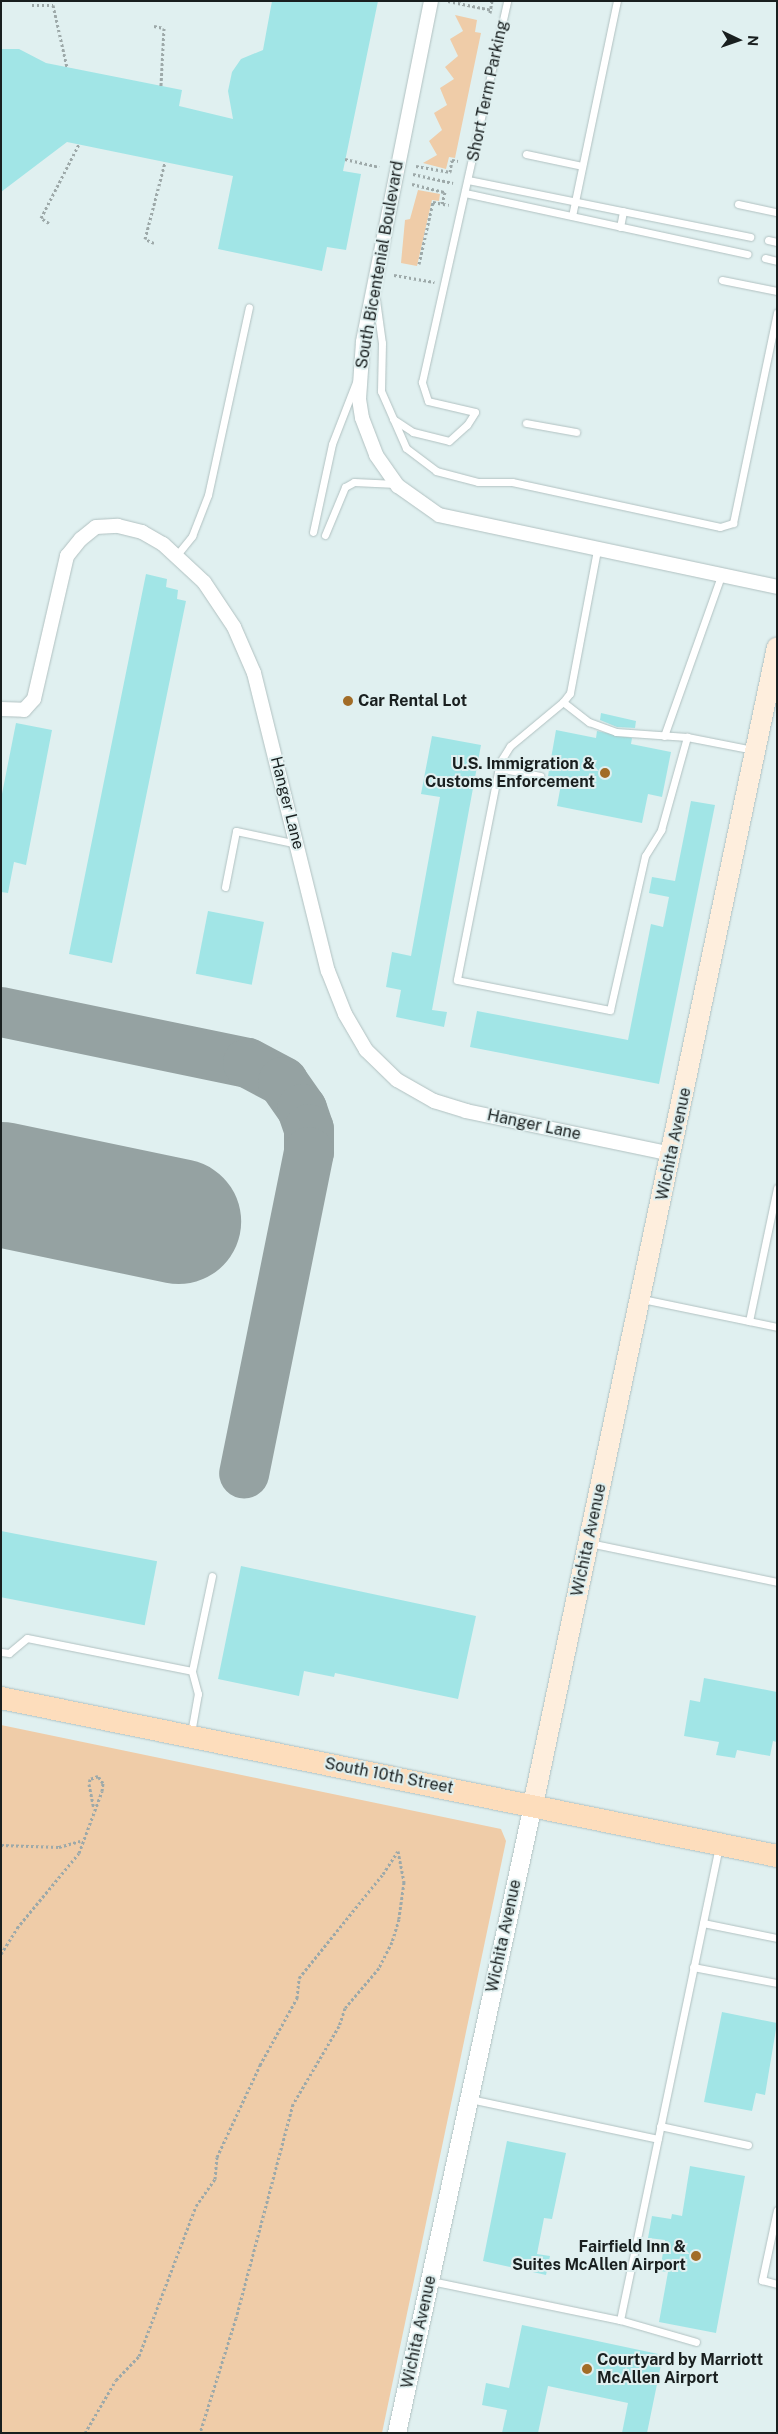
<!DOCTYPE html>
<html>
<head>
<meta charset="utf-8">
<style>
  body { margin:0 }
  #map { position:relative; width:778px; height:2434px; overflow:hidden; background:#e0f0f0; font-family:"Public Sans",sans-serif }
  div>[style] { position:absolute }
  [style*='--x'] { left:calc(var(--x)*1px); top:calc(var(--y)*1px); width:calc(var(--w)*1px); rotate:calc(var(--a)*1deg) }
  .green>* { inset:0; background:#efcca8 }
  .taxiway>* { height:50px; margin:-25px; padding:0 25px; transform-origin:25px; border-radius:25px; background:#95a2a2 }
  .runway>* { height:125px; margin:-62.5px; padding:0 62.5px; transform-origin:62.5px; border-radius:62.5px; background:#95a2a2 }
  .building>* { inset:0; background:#a1e5e6; transform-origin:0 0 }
  .path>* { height:3px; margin-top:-1.5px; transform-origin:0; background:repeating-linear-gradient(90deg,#9da9a9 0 2.5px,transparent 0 5px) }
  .roads { filter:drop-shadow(0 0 1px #b1c1c1) drop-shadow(0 0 1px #b1c1c1) }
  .service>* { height:7px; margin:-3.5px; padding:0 3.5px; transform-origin:3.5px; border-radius:3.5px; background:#fff }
  .minor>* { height:14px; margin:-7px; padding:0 7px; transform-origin:7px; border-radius:7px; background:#fff }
  .tertiary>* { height:18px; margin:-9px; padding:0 9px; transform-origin:9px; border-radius:9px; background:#fff }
  .secondary>* { height:20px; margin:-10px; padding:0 10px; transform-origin:10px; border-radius:10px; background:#feeedd }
  .primary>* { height:22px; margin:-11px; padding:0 11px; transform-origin:11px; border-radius:11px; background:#fdddbc }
  .dots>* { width:14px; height:14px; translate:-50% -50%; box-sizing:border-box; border:2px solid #e0f0f0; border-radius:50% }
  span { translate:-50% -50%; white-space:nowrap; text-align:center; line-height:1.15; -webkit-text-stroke:4px #e0f0f0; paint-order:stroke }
  .street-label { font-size:16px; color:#191f1f }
  .poi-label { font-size:16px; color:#191f1f; font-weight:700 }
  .left { translate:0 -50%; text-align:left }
  .right { translate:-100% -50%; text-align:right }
  .frame { position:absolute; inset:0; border:2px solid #191f1f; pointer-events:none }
  .north { position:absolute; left:713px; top:15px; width:50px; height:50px; -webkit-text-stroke:4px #e0f0f0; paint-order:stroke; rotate:93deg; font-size:14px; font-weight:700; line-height:20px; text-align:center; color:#191f1f }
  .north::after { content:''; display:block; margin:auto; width:18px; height:22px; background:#191f1f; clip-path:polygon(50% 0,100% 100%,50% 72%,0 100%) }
</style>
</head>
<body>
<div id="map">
  <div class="green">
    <i style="clip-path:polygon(455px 15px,477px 20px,475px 32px,481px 33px,455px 158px,449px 157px,446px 169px,423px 163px,437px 155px,429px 141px,442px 130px,434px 113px,447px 105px,440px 88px,454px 79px,445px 67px,458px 56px,450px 39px,463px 31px)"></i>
    <i style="clip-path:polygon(418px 190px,440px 194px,439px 201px,432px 200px,417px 266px,401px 263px,405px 220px,410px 219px)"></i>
    <i style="clip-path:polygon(1px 1725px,501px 1829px,506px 1841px,382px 2433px,1px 2433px)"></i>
  </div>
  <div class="taxiway">
    <i style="--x:1;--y:1012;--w:252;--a:11.7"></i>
    <i style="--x:248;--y:1063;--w:40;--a:28"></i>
    <i style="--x:283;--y:1082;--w:33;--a:55"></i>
    <i style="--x:302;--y:1109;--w:21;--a:71"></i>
    <i style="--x:309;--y:1129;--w:23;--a:90"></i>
    <i style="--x:309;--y:1152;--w:328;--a:101.4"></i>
  </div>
  <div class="runway">
    <i style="--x:1;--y:1184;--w:181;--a:11.8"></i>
  </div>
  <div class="building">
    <i style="clip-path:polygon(272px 1px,378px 1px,343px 171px,361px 174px,346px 250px,327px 247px,322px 271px,218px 249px,233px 176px,67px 142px,1px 192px,1px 49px,19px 49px,46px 63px,182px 90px,179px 106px,233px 119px,228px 91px,232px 72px,241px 59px,263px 50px)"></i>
    <i style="clip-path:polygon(146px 574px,167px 579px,166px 587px,178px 590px,177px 599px,186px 601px,112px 963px,69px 954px)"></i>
    <i style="clip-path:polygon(601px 713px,636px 721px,635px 728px,617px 727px,600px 720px)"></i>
    <i style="clip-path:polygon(16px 723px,52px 730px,26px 865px,14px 862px,8px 893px,1px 892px,1px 799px)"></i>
    <i style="clip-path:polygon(556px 730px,596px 738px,597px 731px,632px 738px,631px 744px,671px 752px,662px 797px,648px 794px,642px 823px,557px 806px,562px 779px,548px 776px)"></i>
    <i style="clip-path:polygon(432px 736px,481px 745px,432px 1010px,447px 1012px,444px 1027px,396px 1017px,401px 990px,386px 987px,392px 952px,411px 956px,440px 797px,421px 794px)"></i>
    <i style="clip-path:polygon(691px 801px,715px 805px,659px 1084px,470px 1047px,477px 1011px,628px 1040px,651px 924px,663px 927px,669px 897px,649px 893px,652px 877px,675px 881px)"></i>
    <i style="left:208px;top:911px;width:57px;height:64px;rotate:11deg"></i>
    <i style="left:1px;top:1531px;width:159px;height:65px;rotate:11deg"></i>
    <i style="clip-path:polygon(241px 1566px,476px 1616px,458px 1699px,335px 1673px,334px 1677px,304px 1671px,299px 1696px,218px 1679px)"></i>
    <i style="clip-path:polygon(704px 1678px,777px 1692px,777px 1742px,773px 1741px,770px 1756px,737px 1750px,735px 1758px,716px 1755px,719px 1742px,684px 1736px,690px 1700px,700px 1702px)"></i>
    <i style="clip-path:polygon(722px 2012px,777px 2023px,765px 2095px,756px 2093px,752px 2111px,704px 2102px)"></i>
    <i style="clip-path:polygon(507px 2141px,566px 2153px,552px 2219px,544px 2218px,537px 2254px,550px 2256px,546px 2275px,483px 2261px)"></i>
    <i style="clip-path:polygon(690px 2166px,745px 2176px,716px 2333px,659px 2322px,668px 2272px,660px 2271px,665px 2240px,648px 2238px,652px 2216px,671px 2219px,672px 2214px,682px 2216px)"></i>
    <i style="clip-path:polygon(522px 2325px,663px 2355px,647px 2433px,622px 2433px,628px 2403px,548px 2386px,538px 2433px,502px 2433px,507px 2410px,482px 2405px,486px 2383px,509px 2388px)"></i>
  </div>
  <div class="path">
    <i style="--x:448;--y:1;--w:45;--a:11.6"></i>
    <i style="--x:32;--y:5;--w:21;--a:0"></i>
    <i style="--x:53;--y:5;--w:64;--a:77.3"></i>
    <i style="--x:490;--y:13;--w:12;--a:-81"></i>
    <i style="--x:154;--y:26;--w:10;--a:11"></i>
    <i style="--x:164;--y:28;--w:58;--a:93"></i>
    <i style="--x:345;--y:159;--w:35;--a:13"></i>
    <i style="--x:416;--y:166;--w:35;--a:10"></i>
    <i style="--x:450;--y:172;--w:12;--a:-81"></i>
    <i style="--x:452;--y:160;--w:6;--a:9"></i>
    <i style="--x:413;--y:174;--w:41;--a:12.7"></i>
    <i style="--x:412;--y:184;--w:34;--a:14"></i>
    <i style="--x:445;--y:192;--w:12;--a:104"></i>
    <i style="--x:49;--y:223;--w:9;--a:-148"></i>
    <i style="--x:41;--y:218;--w:83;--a:-62.8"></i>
    <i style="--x:154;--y:243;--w:10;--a:-156"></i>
    <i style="--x:145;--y:239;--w:80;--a:-75.4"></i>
    <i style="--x:419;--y:264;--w:64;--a:-77.3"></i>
    <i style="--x:433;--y:202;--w:16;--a:11"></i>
    <i style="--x:394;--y:275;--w:41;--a:9.9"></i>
    <i style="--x:1;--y:1845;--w:58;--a:2"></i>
    <i style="--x:59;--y:1847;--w:22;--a:-16"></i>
    <i style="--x:1;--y:1954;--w:31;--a:-58"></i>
    <i style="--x:17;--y:1928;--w:97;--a:-50.4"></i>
    <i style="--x:79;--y:1853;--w:66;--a:-69.6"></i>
    <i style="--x:102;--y:1791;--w:8;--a:-83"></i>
    <i style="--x:103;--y:1783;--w:9;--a:-126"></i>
    <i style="--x:98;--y:1776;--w:9;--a:159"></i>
    <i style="--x:90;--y:1779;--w:5;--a:101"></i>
    <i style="--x:89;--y:1784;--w:25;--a:79"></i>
    <i style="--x:85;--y:2433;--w:61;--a:-59.7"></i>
    <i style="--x:116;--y:2380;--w:33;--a:-46"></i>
    <i style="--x:139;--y:2356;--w:160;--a:-69.2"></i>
    <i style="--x:196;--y:2206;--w:33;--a:-55"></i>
    <i style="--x:215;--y:2179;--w:22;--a:-85"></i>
    <i style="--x:217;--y:2157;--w:102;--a:-64.9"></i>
    <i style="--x:260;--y:2065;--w:77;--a:-61.1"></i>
    <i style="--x:297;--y:1998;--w:20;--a:-84"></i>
    <i style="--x:299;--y:1978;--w:134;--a:-51.1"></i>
    <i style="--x:383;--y:1874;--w:27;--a:-57"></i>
    <i style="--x:398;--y:1851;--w:32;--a:79"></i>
    <i style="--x:404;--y:1882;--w:37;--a:98"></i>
    <i style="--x:399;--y:1919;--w:24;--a:107"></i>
    <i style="--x:392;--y:1942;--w:29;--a:117"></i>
    <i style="--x:379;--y:1968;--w:52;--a:130.4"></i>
    <i style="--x:345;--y:2008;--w:19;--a:108"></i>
    <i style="--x:339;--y:2026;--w:91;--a:120.5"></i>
    <i style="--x:293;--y:2104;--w:221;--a:104.9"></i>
    <i style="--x:236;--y:2318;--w:121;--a:107.4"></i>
  </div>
  <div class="roads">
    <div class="service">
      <i style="--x:526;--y:154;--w:57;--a:12.1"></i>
      <i style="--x:468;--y:180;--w:288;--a:11.4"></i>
      <i style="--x:465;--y:193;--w:289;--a:12.2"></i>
      <i style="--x:738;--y:204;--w:40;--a:12"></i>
      <i style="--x:572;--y:216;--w:220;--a:-78.2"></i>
      <i style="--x:620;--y:227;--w:16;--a:-79"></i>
      <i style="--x:768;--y:240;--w:9;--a:13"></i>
      <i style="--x:765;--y:258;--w:12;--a:14"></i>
      <i style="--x:722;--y:280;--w:56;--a:11.3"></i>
      <i style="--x:376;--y:300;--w:43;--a:82.1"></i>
      <i style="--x:382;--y:343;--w:48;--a:91.2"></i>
      <i style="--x:381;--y:391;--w:62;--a:66.3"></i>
      <i style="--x:406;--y:448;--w:38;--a:37"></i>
      <i style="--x:436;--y:471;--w:43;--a:14.7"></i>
      <i style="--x:478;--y:482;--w:34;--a:0"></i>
      <i style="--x:512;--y:482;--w:213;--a:12.2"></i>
      <i style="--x:720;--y:527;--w:14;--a:-17"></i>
      <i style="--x:733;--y:523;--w:215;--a:-78.2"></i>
      <i style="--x:393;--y:419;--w:24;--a:33"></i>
      <i style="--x:413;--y:432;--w:37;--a:14"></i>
      <i style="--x:449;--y:441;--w:24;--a:-42"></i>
      <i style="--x:467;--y:425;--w:15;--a:-58"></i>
      <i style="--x:475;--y:412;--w:48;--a:-166.8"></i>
      <i style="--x:428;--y:401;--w:20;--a:-108"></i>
      <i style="--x:422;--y:382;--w:390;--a:-77.4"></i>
      <i style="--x:526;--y:423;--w:51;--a:10.2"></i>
      <i style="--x:313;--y:532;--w:90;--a:-77.8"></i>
      <i style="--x:332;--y:444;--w:66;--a:-68.8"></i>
      <i style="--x:325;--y:535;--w:52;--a:-67.4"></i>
      <i style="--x:345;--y:487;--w:10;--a:-29"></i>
      <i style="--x:354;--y:482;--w:42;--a:2.7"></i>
      <i style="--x:597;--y:550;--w:146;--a:100.7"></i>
      <i style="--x:570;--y:693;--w:11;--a:128"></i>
      <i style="--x:563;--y:702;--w:69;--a:140.3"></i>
      <i style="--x:510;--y:746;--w:19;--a:122"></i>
      <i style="--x:500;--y:762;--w:222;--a:101.2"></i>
      <i style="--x:457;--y:980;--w:156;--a:11.1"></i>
      <i style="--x:610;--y:1010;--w:158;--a:-77.2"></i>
      <i style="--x:645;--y:856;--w:31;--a:-58"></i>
      <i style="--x:661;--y:830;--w:97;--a:-74.4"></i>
      <i style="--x:176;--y:556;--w:26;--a:-51"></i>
      <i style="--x:192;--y:536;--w:44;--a:-68.7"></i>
      <i style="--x:208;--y:495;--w:192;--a:-77.7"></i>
      <i style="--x:563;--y:702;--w:33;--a:38"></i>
      <i style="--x:589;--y:722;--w:29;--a:20"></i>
      <i style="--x:616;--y:732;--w:71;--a:4"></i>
      <i style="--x:687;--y:737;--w:67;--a:11.1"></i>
      <i style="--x:664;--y:736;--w:170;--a:-70.4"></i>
      <i style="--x:498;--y:768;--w:43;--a:10.8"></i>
      <i style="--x:225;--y:887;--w:57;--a:-78.9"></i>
      <i style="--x:236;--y:831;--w:62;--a:12"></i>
      <i style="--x:642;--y:1299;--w:138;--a:11.7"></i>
      <i style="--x:749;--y:1321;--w:136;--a:-78.1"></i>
      <i style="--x:589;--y:1543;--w:192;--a:11.7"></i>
      <i style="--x:1;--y:1652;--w:8;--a:7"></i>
      <i style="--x:9;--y:1653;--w:23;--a:-40"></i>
      <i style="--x:27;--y:1638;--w:168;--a:11.3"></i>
      <i style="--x:191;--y:1733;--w:40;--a:-80"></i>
      <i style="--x:198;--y:1694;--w:24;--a:-105"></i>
      <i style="--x:192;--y:1671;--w:97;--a:-78.1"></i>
      <i style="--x:703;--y:1923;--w:76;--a:11.5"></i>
      <i style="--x:693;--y:1967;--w:86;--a:10.8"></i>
      <i style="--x:470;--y:2099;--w:192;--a:12"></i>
      <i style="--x:660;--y:2126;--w:90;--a:12.2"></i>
      <i style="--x:777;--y:2210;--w:72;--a:102.1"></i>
      <i style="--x:762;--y:2280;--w:16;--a:15"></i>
      <i style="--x:431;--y:2281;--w:193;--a:11.7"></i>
      <i style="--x:620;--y:2320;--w:79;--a:16.1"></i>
      <i style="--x:620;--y:2320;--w:482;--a:-78.2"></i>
    </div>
    <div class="minor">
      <i style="--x:431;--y:1;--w:348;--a:101.3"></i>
      <i style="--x:363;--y:342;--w:57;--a:94"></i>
      <i style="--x:359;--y:399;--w:19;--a:81"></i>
      <i style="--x:362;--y:418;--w:40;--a:69"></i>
      <i style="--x:376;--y:455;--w:38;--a:55"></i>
      <i style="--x:398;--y:486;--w:50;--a:35.3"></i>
      <i style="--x:439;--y:515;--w:346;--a:12"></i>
      <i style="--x:1;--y:709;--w:23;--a:2"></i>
      <i style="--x:24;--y:710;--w:15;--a:-48"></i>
      <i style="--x:34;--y:699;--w:147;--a:-77"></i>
      <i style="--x:67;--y:556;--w:22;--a:-51"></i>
      <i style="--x:81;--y:539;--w:19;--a:-39"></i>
      <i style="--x:96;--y:527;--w:22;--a:-3"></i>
      <i style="--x:118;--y:526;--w:25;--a:14"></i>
      <i style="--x:142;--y:532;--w:24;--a:30"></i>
      <i style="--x:163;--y:544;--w:56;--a:42.8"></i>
      <i style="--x:204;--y:582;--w:54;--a:56.3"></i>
      <i style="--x:234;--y:627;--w:50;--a:66.5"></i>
      <i style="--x:254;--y:673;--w:307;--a:76.1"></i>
      <i style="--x:328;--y:971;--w:46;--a:68.4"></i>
      <i style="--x:345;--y:1014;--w:42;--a:59.7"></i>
      <i style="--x:366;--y:1050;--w:43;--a:44.1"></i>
      <i style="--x:397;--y:1080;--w:43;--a:29.6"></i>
      <i style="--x:434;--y:1101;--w:34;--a:17"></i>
      <i style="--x:466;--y:1111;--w:210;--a:11.8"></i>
    </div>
    <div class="tertiary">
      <i style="--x:397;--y:2433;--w:643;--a:-77.78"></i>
    </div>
    <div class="secondary">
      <i style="--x:533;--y:1805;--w:1183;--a:-78.1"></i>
    </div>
    <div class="primary">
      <i style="--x:1;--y:1698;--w:792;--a:11.51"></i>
    </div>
  </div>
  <div class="dots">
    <i style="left:348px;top:701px;background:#a26c27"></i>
    <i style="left:605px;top:773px;background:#a26c27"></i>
    <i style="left:696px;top:2256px;background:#a26c27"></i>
    <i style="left:587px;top:2369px;background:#a26c27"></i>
  </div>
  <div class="street-label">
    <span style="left:488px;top:91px;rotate:-78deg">Short Term Parking</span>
    <span style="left:380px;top:265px;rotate:-80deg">South Bicentenial Boulevard</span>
    <span style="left:287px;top:803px;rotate:76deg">Hanger Lane</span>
    <span style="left:534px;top:1125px;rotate:12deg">Hanger Lane</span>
    <span style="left:674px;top:1144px;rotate:-78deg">Wichita Avenue</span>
    <span style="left:589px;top:1540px;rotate:-78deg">Wichita Avenue</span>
    <span style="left:389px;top:1776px;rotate:11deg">South 10th Street</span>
    <span style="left:504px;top:1936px;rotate:-78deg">Wichita Avenue</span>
    <span style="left:419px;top:2332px;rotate:-78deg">Wichita Avenue</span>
  </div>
  <div class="poi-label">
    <span class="left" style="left:358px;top:701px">Car Rental Lot</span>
    <span class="right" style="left:595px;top:773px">U.S. Immigration &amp;<br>Customs Enforcement</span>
    <span class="right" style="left:686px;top:2256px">Fairfield Inn &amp;<br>Suites McAllen Airport</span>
    <span class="left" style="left:597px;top:2369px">Courtyard by Marriott<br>McAllen Airport</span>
  </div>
  <div class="frame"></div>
  <div class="north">N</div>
</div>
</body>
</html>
